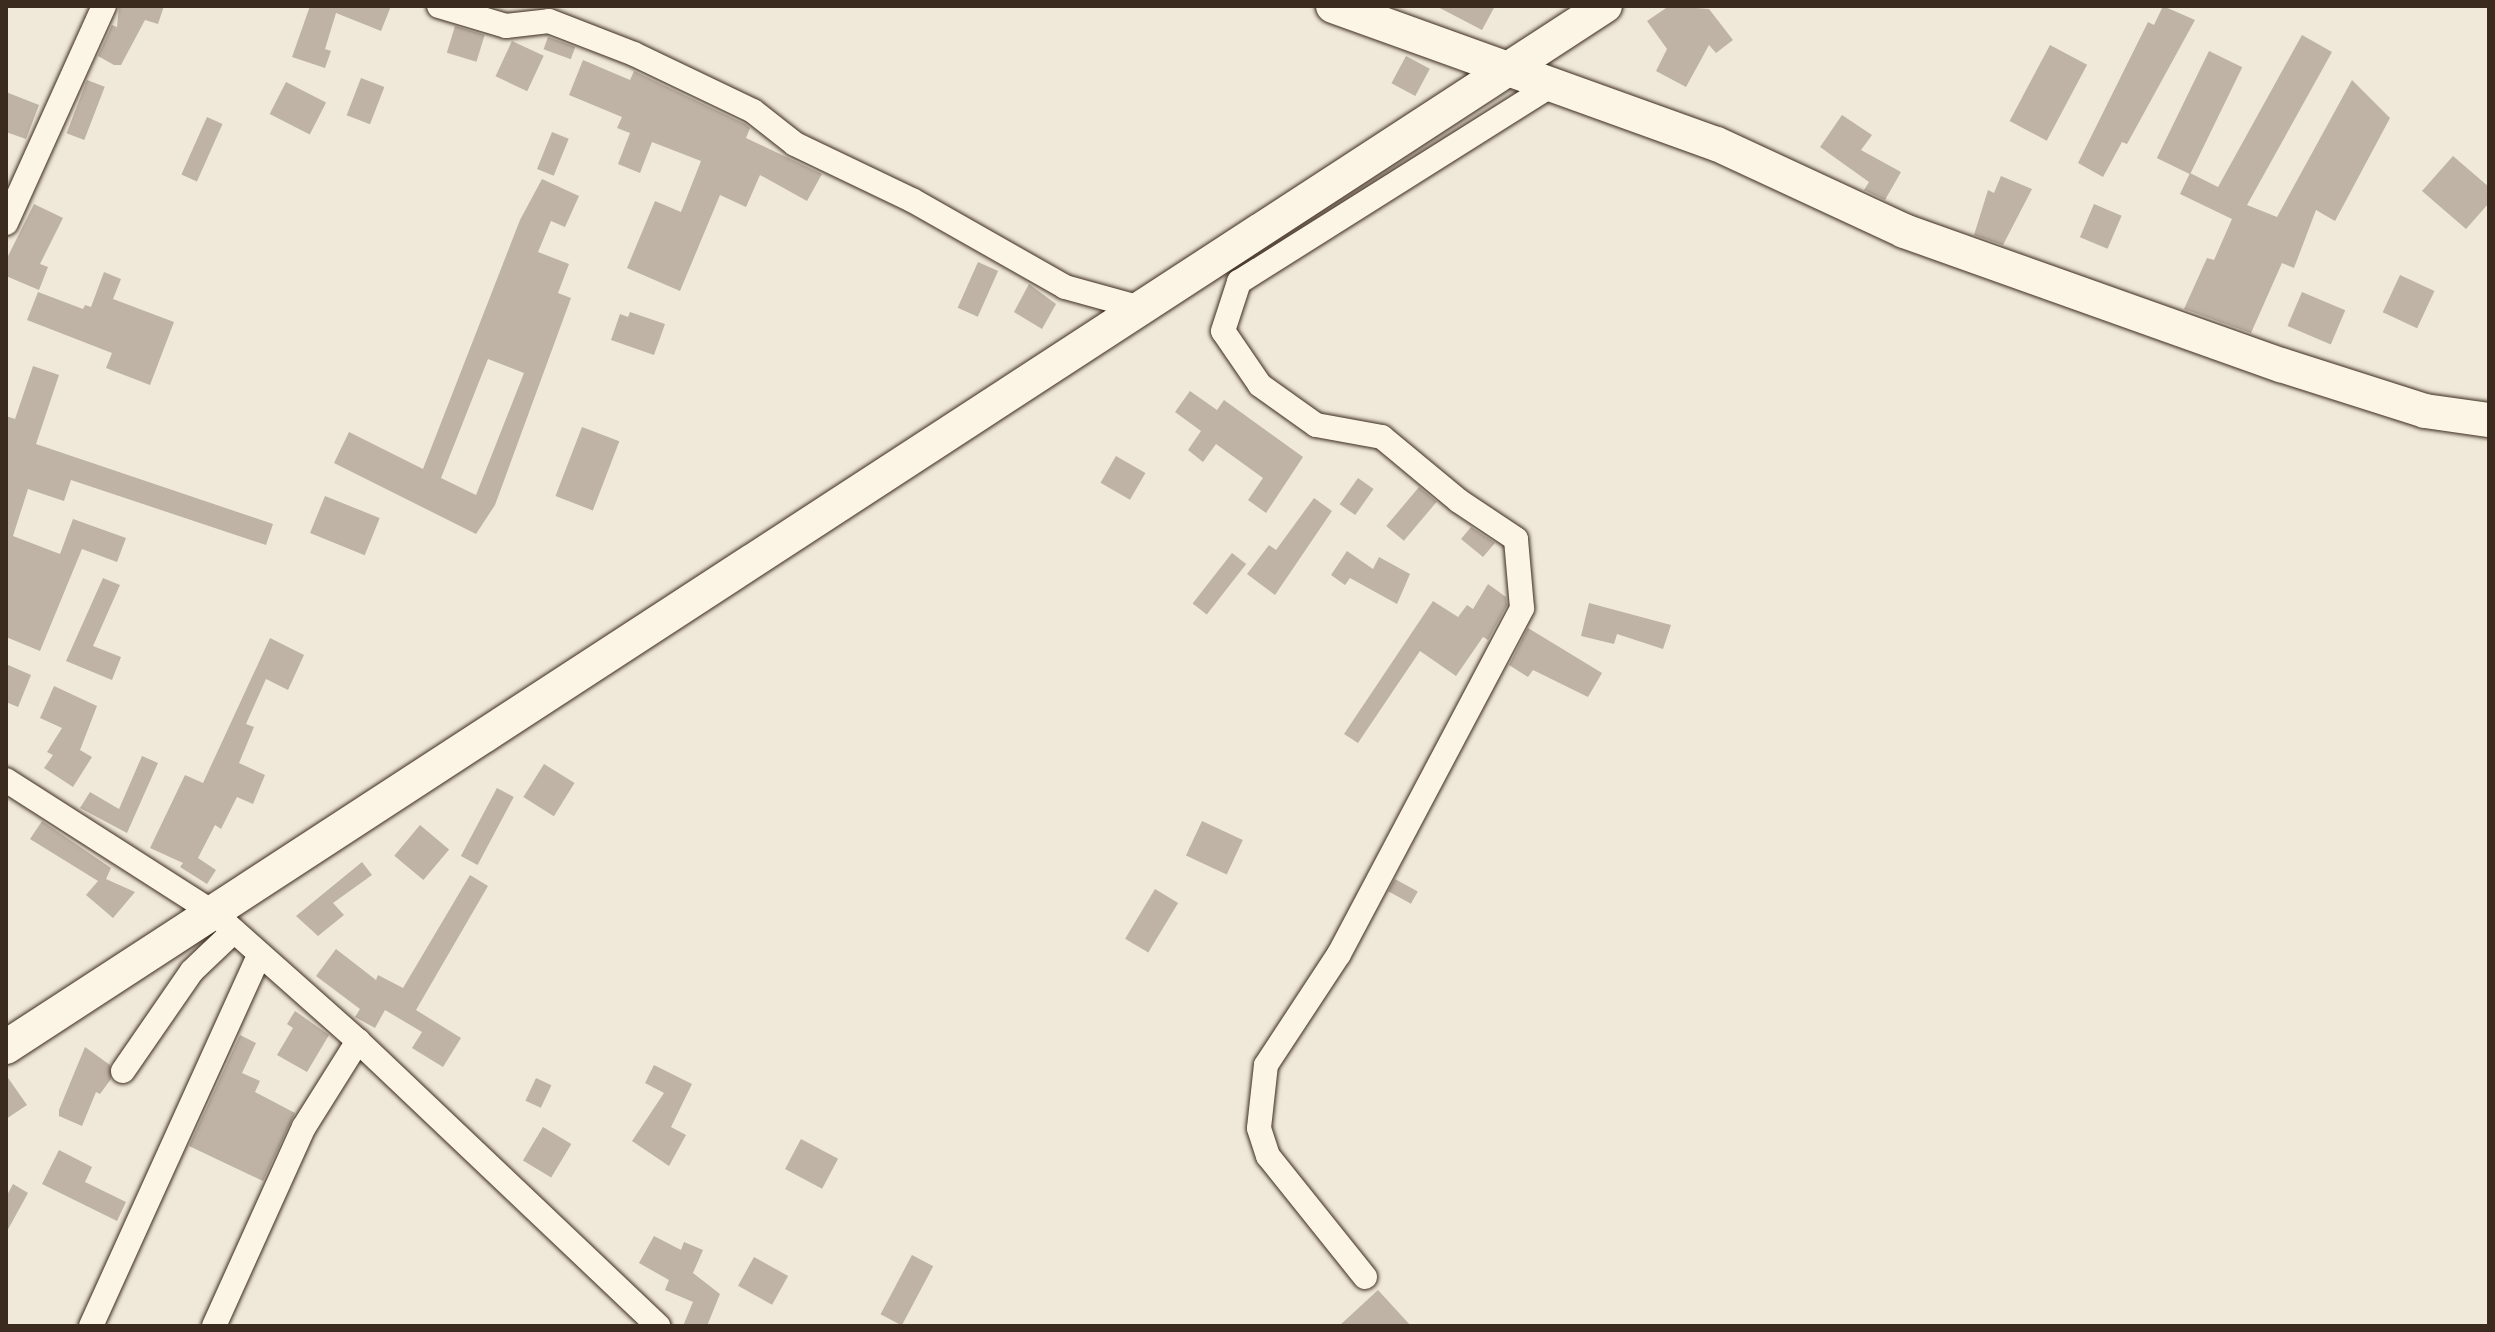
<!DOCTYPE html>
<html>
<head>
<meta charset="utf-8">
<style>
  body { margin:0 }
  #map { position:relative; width:2495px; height:1332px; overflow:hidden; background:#f0e9d9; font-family:Sriracha,sans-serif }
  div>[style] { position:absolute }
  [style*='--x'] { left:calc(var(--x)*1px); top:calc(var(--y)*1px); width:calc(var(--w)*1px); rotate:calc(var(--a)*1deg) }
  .building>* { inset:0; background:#beb3a4; transform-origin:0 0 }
  .roads { filter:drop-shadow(0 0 2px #3b2a1e) drop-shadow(0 0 2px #3b2a1e) }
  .street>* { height:24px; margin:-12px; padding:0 12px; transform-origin:12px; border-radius:12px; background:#fcf5e5 }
  .secondary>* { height:34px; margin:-17px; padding:0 17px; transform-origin:17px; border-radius:17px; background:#fcf5e5 }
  span { translate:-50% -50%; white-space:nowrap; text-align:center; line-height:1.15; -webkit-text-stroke:7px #fcf5e5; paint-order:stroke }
  .frame { position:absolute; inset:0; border:8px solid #3b2a1e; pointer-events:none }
</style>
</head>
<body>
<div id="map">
  <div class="building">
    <i style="clip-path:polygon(119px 6px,164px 6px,158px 24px,145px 20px,121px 65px,114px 65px,98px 56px,112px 25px,117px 27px)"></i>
    <i style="clip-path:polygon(310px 6px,391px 6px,381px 31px,336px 13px,325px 49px,331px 51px,325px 68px,292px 57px)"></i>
    <i style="clip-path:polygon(1436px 6px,1495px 6px,1482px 30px)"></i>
    <i style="clip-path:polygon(1669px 6px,1709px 9px,1733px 40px,1716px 53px,1709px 45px,1686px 87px,1656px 71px,1667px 49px,1647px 21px)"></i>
    <i style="clip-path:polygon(2163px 6px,2195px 20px,2127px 144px,2122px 142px,2103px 177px,2078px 163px,2148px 22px,2154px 25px)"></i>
    <i style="left:455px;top:26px;width:31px;height:28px;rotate:17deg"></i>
    <i style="clip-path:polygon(2302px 35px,2332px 52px,2247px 205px,2277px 217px,2352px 80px,2390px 118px,2335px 221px,2316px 210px,2294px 268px,2282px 263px,2251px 333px,2184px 309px,2207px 258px,2214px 260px,2232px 219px,2180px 194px,2190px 173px,2218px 187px)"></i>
    <i style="left:548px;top:37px;width:29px;height:13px;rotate:20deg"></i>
    <i style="left:512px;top:41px;width:35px;height:39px;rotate:25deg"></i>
    <i style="left:2050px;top:45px;width:42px;height:86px;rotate:28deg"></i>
    <i style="left:2209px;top:51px;width:37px;height:119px;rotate:26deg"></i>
    <i style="left:1406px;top:56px;width:27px;height:31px;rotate:28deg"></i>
    <i style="clip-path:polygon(583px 60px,630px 80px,634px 71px,745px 124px,750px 128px,746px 138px,822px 174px,807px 201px,760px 175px,746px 207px,720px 195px,680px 291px,627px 268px,655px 201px,681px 212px,701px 161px,652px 142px,640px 173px,618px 164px,630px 133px,617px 128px,622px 117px,569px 95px)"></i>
    <i style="left:361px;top:78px;width:25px;height:40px;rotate:21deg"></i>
    <i style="left:87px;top:80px;width:19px;height:57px;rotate:21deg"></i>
    <i style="left:286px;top:82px;width:45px;height:36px;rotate:27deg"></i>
    <i style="clip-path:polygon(6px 92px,39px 105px,26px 139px,6px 132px)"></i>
    <i style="clip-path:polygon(1842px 115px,1872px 135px,1861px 150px,1901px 172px,1885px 200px,1864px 190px,1869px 182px,1820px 147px)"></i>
    <i style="left:207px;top:117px;width:17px;height:63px;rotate:24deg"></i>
    <i style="left:552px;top:132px;width:18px;height:40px;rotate:22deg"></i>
    <i style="clip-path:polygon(2453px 156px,2489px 187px,2489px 203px,2466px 229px,2422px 191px)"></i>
    <i style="clip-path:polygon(2001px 176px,2032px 189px,2003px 245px,1974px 235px,1988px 190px,1994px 193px)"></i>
    <i style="clip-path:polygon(evenodd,542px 179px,579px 196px,565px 227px,551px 221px,538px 252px,569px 264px,558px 293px,571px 298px,495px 505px,476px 534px,334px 463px,349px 432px,423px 469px,520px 220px,542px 179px,488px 359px,524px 373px,476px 495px,441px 478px,488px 359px)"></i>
    <i style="clip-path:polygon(34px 204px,63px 218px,40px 264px,48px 267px,39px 290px,6px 276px,6px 260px)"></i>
    <i style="left:2094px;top:204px;width:30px;height:36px;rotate:23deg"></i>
    <i style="left:978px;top:262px;width:22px;height:50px;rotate:24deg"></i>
    <i style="clip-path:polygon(104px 272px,121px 279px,113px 299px,174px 322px,150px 385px,106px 368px,112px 353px,27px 320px,38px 292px,83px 309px,85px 305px,91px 307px)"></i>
    <i style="left:2400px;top:275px;width:38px;height:41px;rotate:25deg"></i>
    <i style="clip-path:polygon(1029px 284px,1056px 304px,1042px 329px,1014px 312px)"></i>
    <i style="left:2302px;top:292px;width:47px;height:37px;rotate:23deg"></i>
    <i style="clip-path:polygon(630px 312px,665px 324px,654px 355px,611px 340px,620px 314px,628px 317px)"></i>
    <i style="clip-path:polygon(33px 366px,59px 375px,36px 444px,273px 524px,266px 545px,71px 480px,64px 501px,28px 489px,13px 536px,60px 554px,73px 519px,126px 538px,117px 562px,82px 549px,40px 651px,6px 637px,6px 416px,15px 419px)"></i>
    <i style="clip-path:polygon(1190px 391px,1217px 410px,1224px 400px,1303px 457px,1266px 513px,1248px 500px,1263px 478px,1216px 444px,1203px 462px,1188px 450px,1201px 431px,1175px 412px)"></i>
    <i style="left:582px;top:427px;width:40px;height:74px;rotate:21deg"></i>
    <i style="left:1116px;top:456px;width:34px;height:31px;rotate:30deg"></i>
    <i style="left:1358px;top:478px;width:19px;height:32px;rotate:35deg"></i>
    <i style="left:1419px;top:487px;width:23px;height:51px;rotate:40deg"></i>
    <i style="left:325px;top:496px;width:59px;height:40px;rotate:22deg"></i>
    <i style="clip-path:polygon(1314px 498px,1332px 511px,1275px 595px,1247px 574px,1269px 545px,1276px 550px)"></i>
    <i style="clip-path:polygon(1471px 527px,1495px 543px,1483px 557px,1461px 539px)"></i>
    <i style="clip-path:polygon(1347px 551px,1373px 569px,1379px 557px,1410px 574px,1397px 604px,1350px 578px,1345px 585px,1331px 575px)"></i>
    <i style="left:1232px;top:553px;width:18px;height:64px;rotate:38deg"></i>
    <i style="clip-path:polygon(103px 578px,120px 585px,93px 646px,121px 657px,112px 680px,66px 661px)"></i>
    <i style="clip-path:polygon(1488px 584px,1506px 597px,1507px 605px,1488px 640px,1483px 637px,1456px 676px,1420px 651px,1358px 743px,1344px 734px,1433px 601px,1458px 617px,1467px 605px,1473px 609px)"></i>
    <i style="clip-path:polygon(1589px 603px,1671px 625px,1663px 649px,1617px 634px,1614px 644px,1581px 636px)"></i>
    <i style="clip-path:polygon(1528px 628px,1602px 673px,1588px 697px,1533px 670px,1528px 677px,1509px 665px)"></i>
    <i style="clip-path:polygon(270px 638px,304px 655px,288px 690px,266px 679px,246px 724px,254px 727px,239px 763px,265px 775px,253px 804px,237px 797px,221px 829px,215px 825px,198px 858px,216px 870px,207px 884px,180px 867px,183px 863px,150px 848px,185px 775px,203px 783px)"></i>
    <i style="clip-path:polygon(6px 664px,31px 675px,18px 707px,6px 702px)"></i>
    <i style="clip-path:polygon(54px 686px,97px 706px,80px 750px,92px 757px,73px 787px,44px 768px,53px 755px,47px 752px,62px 728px,40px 718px)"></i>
    <i style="clip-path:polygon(142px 756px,158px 763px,127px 833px,80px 808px,90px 792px,119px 809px)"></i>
    <i style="left:544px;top:764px;width:36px;height:39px;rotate:32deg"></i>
    <i style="left:497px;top:788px;width:19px;height:77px;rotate:28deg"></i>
    <i style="clip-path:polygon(42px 821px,111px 868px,106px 879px,135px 892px,113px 918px,86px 895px,98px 881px,30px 839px)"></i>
    <i style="left:1202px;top:821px;width:45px;height:38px;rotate:25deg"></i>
    <i style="left:420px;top:825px;width:38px;height:40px;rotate:40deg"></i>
    <i style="clip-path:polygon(362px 862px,372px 875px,333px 903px,344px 915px,318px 936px,296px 916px)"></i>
    <i style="clip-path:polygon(470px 875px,488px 886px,416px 1010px,461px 1038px,443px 1067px,412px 1048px,422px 1032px,385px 1010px,375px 1028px,355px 1017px,360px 1009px,316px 976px,336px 949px,376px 980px,378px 975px,403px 988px)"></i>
    <i style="left:1395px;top:879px;width:26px;height:14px;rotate:29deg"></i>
    <i style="left:1155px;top:889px;width:27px;height:58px;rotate:31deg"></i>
    <i style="clip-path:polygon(295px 1011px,329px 1035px,307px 1072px,277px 1055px,293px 1028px,287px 1024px)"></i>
    <i style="clip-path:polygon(240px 1035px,256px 1043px,242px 1073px,260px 1081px,255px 1092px,295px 1113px,263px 1181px,189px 1146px)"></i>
    <i style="clip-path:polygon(85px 1047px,110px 1065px,111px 1079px,100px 1094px,96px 1092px,82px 1126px,59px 1116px,59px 1110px)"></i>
    <i style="clip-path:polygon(654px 1065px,692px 1084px,671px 1127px,686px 1135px,669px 1166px,632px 1141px,664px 1093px,645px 1083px)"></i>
    <i style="clip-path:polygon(6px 1075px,27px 1105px,6px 1119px)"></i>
    <i style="left:536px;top:1078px;width:17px;height:25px;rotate:25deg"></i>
    <i style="left:543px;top:1127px;width:33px;height:39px;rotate:31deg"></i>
    <i style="left:801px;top:1139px;width:42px;height:34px;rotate:28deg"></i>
    <i style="clip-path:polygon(59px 1150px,92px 1167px,85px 1182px,126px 1202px,117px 1221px,42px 1184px)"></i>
    <i style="clip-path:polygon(13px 1184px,28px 1193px,6px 1233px,6px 1197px)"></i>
    <i style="clip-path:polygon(654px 1236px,681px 1250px,684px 1242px,703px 1250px,693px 1273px,720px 1294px,707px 1326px,683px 1326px,693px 1302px,665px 1290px,669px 1280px,639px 1263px)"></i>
    <i style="left:912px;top:1255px;width:24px;height:67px;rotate:28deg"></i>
    <i style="left:754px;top:1257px;width:39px;height:33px;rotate:29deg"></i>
    <i style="clip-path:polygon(1378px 1290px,1411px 1326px,1339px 1326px)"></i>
  </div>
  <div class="roads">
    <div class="street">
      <i style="--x:439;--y:6;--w:70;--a:16.6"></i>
      <i style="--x:506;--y:26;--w:43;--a:-6.6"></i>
      <i style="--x:549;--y:21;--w:91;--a:21.2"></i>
      <i style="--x:634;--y:54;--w:132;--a:25.6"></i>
      <i style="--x:753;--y:111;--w:53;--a:38.2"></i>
      <i style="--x:795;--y:144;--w:130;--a:25.6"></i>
      <i style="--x:912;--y:200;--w:176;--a:29.6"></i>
      <i style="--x:1065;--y:287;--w:79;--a:15.4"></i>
      <i style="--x:6;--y:223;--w:238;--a:-65.7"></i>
      <i style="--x:6;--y:780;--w:247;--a:32.6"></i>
      <i style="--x:214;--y:913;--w:193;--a:41.6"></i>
      <i style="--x:358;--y:1041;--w:414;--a:43.5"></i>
      <i style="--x:123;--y:1071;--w:121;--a:-55.4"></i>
      <i style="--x:192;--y:971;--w:58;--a:-43.6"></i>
      <i style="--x:1365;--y:1277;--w:155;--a:-128.7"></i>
      <i style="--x:1268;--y:1156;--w:29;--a:-108"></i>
      <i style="--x:1259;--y:1128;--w:63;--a:-83.7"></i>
      <i style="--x:1266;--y:1065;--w:133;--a:-56.7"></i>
      <i style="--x:1339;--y:954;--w:391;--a:-62.1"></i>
      <i style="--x:1522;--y:608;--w:69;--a:-95"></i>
      <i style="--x:1516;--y:539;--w:69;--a:-146.3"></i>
      <i style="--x:1459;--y:501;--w:100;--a:-140.3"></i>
      <i style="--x:1382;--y:437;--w:67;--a:-169.7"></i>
      <i style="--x:1316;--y:425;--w:69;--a:-144.5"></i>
      <i style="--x:1260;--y:385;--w:65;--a:-124.4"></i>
      <i style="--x:1223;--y:331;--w:52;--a:-71.9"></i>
      <i style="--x:1239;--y:282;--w:370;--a:-32.2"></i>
      <i style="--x:91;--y:1326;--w:406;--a:-65.6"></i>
      <i style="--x:214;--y:1326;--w:218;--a:-65.7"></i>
      <i style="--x:304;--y:1127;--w:102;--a:-57.9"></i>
    </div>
    <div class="secondary">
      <i style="--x:1333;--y:6;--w:408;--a:19.8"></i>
      <i style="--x:1717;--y:144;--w:206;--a:24.9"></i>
      <i style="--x:1904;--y:231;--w:400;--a:19.6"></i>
      <i style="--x:2281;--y:365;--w:151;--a:17.7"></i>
      <i style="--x:2425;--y:411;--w:65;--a:8"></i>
      <i style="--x:6;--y:1047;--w:1908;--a:-33.07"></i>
    </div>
  </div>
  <div class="frame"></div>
</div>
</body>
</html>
